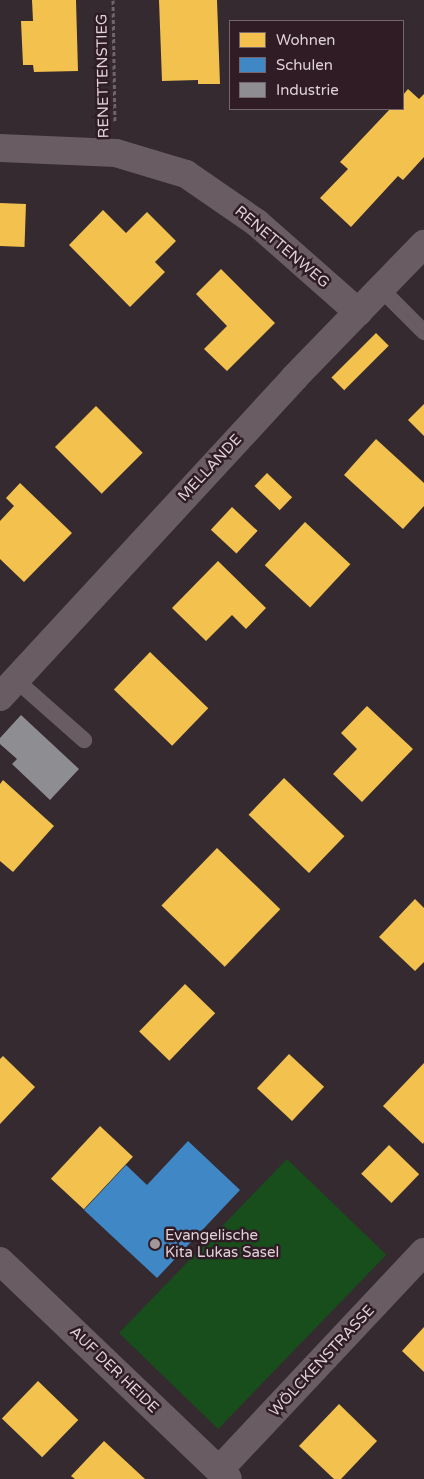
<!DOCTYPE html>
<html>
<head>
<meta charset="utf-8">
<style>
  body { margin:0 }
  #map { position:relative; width:424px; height:1479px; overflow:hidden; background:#352a2f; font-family:"Varela Round",sans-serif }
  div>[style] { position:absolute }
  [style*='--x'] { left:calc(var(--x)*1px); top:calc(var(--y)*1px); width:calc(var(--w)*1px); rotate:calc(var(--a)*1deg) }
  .green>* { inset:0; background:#174e1c; transform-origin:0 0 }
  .homes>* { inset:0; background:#f2c14e; transform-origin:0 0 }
  .schools>* { inset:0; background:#3f88c5 }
  .industry>* { inset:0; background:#8d8d92 }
  .path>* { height:3px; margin-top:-1.5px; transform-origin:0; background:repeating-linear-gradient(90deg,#6f6469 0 4px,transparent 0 6.5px) }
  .service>* { height:16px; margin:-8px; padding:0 8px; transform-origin:8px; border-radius:8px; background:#6a5c63 }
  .minor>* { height:28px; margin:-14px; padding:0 14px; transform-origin:14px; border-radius:14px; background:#6a5c63 }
  .dots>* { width:14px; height:14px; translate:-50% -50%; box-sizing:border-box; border:2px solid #2f1c25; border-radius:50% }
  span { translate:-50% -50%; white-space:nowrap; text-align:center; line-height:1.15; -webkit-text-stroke:5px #2f1c25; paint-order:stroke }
  .street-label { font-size:15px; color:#dfd2d7 }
  .poi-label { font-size:15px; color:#dfd2d7 }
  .left { translate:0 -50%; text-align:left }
  .legend { position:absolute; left:229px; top:20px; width:175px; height:90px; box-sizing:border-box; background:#2f1c25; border:1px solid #75656c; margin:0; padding:6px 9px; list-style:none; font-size:15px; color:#dfd2d7 }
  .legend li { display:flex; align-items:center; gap:10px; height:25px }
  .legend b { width:25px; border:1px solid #75656c }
</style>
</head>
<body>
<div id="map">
  <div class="green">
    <i style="left:287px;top:1159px;width:138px;height:242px;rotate:44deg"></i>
  </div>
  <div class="homes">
    <i style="clip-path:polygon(32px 0,76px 0,78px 71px,34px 72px,33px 65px,23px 65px,21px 21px,33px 21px)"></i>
    <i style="clip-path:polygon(159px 0,217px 0,220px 84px,198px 84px,198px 80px,162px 81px)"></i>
    <i style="clip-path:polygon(408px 89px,419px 99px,424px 94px,424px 157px,403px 180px,398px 176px,351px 227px,320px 198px,348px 169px,340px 162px,390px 109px,403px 109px,403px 95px)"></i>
    <i style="left:0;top:203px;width:26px;height:43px;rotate:2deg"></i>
    <i style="clip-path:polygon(103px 210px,126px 233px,147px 212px,176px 241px,155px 262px,165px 272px,130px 307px,69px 245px)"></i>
    <i style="clip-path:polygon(221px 269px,275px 323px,227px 371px,204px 349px,227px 326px,196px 294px)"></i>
    <i style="left:376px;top:333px;width:18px;height:63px;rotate:45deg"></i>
    <i style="clip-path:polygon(424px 404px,424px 436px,408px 420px)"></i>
    <i style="left:96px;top:406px;width:66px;height:58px;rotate:45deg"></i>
    <i style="clip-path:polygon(376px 439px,424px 483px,424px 506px,403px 529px,344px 475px)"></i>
    <i style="left:267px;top:473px;width:35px;height:18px;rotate:44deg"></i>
    <i style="clip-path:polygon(20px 483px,72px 533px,24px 582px,0 559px,0 521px,14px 506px,6px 498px)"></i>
    <i style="left:232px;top:507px;width:35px;height:31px;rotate:43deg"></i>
    <i style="left:305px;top:522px;width:62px;height:59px;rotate:43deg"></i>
    <i style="clip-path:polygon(218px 561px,266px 608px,246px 629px,232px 615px,206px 641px,172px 608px)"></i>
    <i style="left:150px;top:652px;width:81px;height:52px;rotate:44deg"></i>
    <i style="clip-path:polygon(367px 706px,413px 749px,362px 802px,333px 774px,357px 749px,341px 733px)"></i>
    <i style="left:284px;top:778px;width:84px;height:51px;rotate:44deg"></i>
    <i style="clip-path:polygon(3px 780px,54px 826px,13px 872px,0 861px,0 784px)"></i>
    <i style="left:217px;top:848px;width:88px;height:80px;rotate:44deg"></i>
    <i style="clip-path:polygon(415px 899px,424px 908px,424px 962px,415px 971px,379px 937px)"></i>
    <i style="left:185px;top:984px;width:42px;height:66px;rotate:44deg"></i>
    <i style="left:289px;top:1054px;width:48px;height:47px;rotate:43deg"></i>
    <i style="clip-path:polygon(3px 1056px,35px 1087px,0 1124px,0 1059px)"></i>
    <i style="clip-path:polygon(424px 1063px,424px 1142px,423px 1144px,383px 1106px)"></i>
    <i style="left:100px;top:1126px;width:45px;height:72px;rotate:43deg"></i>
    <i style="left:389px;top:1145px;width:42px;height:40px;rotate:44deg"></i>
    <i style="clip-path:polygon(424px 1327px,424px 1372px,402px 1351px)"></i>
    <i style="left:38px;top:1381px;width:56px;height:52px;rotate:44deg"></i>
    <i style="clip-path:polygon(339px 1404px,377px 1441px,341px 1479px,334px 1479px,299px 1446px)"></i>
    <i style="clip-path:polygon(104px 1441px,145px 1479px,75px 1479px,71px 1476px)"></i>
  </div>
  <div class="schools">
    <i style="clip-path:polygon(188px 1141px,240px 1190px,157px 1278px,84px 1210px,126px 1165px,147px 1185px)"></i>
  </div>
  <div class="industry">
    <i style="clip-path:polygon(21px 715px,79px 769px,50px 800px,12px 764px,17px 759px,0 744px,0 738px)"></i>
  </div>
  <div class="path">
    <i style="--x:113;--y:0;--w:122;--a:89.1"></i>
  </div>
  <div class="service">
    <i style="--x:381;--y:289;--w:61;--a:45"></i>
    <i style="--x:16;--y:680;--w:91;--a:41.4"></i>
  </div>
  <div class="minor">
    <i style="--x:0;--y:148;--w:116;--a:2.5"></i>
    <i style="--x:116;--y:153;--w:73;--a:16.7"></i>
    <i style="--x:186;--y:174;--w:86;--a:34.6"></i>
    <i style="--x:257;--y:223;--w:135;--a:41.4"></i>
    <i style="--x:0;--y:697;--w:434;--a:-47.3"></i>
    <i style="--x:294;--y:378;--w:187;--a:-45.9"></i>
    <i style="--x:0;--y:1261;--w:315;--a:43.7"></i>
    <i style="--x:219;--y:1470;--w:299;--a:-46.8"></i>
  </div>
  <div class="dots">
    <i style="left:155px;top:1244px;background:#a4979c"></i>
  </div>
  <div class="street-label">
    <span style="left:103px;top:76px;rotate:-91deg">RENETTENSTIEG</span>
    <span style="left:282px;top:247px;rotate:40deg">RENETTENWEG</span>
    <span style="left:210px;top:468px;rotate:-47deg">MELLANDE</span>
    <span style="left:322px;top:1361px;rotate:-47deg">WÖLCKENSTRASSE</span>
    <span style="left:114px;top:1370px;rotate:44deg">AUF DER HEIDE</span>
  </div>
  <div class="poi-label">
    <span class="left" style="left:165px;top:1244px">Evangelische<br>Kita Lukas Sasel</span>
  </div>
  <ul class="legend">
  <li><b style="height:14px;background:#f2c14e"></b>Wohnen</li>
  <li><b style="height:14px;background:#3f88c5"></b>Schulen</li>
  <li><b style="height:14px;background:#8d8d92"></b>Industrie</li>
  </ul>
</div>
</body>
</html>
